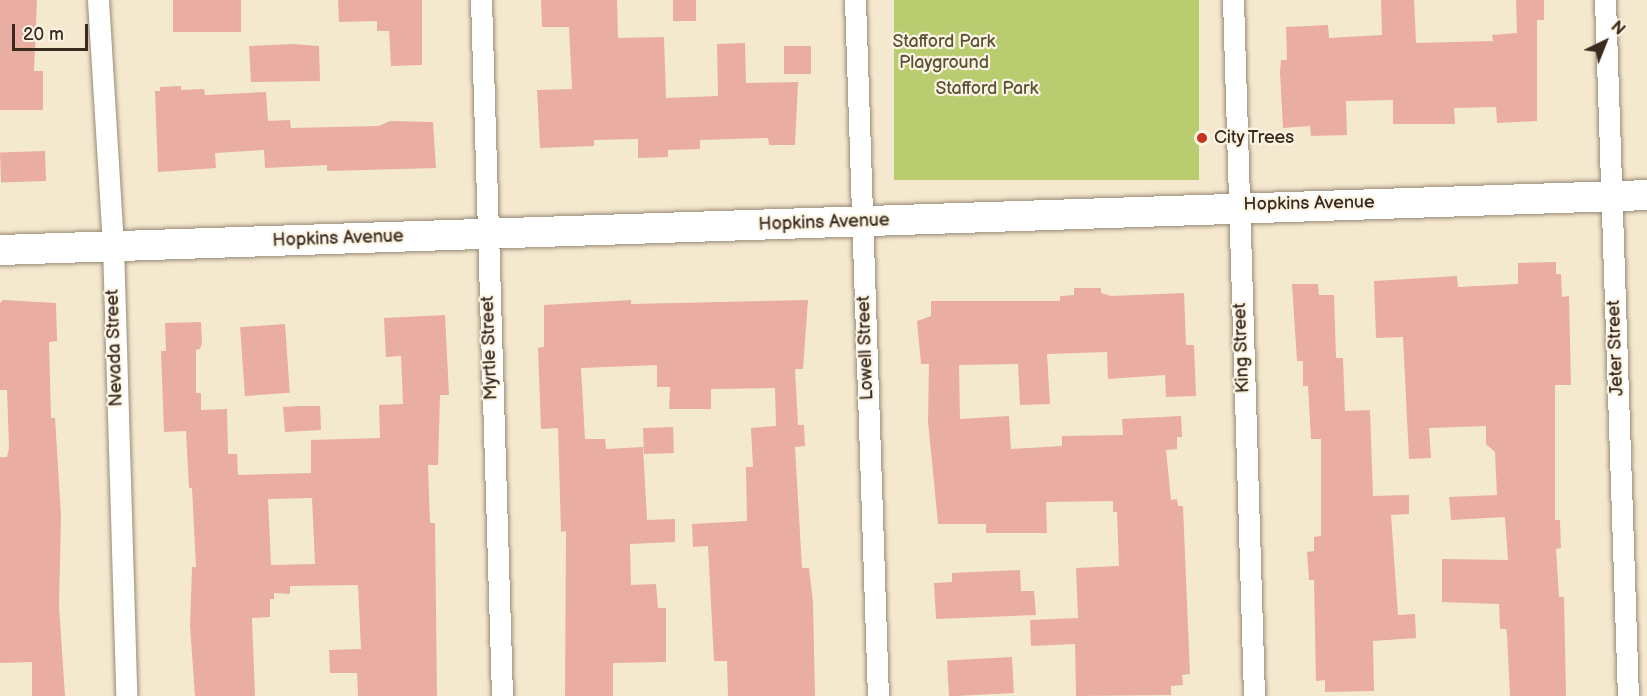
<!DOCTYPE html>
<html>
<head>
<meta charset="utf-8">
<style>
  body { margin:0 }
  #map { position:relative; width:1647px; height:696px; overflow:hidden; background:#f4e9ce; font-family:"Balsamiq Sans",sans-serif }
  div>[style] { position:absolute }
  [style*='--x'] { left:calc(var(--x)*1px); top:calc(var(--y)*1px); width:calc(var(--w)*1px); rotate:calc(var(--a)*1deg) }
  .green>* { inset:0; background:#b9cc70; transform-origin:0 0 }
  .building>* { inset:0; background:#e9ada2; transform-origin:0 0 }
  .roads { filter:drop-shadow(0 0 2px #988a76) drop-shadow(0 0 2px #988a76) }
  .street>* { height:21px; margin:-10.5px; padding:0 10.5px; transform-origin:10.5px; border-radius:10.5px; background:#fff }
  .secondary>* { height:30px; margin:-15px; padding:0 15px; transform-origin:15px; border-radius:15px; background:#fff }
  .dots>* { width:16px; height:16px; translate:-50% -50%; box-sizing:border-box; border:3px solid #fcf5e5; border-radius:50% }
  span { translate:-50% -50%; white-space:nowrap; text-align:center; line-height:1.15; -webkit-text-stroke:4.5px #fcf5e5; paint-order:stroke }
  .park-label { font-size:18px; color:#5a5232 }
  .poi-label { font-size:18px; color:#3b2a1e }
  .left { translate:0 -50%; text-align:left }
  .street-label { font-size:18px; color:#3b2a1e }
  .north { position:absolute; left:1575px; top:12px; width:60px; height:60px; -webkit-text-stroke:4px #fcf5e5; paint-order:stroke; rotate:43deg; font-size:16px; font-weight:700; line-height:24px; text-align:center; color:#3b2a1e }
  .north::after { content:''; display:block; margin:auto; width:21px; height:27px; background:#3b2a1e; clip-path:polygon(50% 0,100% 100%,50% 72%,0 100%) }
  .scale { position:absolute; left:12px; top:24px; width:76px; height:27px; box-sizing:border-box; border:3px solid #3b2a1e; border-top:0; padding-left:8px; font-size:18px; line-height:21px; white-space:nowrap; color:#3b2a1e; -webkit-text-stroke:4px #fcf5e5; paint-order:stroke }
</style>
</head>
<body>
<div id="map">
  <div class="green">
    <i style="left:894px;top:0;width:305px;height:180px"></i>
  </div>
  <div class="building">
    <i style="clip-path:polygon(0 0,37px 0,34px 71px,43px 71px,43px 110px,0 110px)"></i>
    <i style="left:173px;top:0;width:68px;height:32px"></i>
    <i style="clip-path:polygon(338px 0,422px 0,422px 65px,391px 66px,389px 31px,377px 31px,377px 21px,339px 22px)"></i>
    <i style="clip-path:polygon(541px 0,617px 0,618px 38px,664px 37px,666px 98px,718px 96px,717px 44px,745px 43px,746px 83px,798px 82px,795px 145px,769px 145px,768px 138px,700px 140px,700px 149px,668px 150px,668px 157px,638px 158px,638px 139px,594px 140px,594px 146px,540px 148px,537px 90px,572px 89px,569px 27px,542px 27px)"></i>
    <i style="left:673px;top:0;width:23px;height:21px"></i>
    <i style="clip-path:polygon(1381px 0,1414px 0,1416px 43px,1493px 41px,1492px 35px,1517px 33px,1516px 0,1544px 0,1544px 20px,1537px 20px,1537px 121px,1497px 123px,1496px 107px,1454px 108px,1455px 124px,1393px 124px,1393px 100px,1346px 101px,1347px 135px,1311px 136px,1310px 126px,1283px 128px,1280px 72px,1281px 60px,1287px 60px,1286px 27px,1328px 25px,1329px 38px,1382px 35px)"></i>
    <i style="clip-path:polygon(292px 44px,319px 46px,320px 81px,251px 82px,249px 46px)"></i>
    <i style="left:784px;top:46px;width:27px;height:28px"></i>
    <i style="clip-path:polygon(181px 86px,181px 90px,204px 89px,205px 95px,266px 92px,268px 121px,290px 120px,291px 128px,379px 126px,390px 121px,433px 122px,436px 168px,327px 171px,327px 165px,265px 168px,264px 150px,215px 153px,216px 168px,158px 172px,155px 91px,160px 91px,160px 87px)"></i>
    <i style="left:45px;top:151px;width:30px;height:45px;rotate:88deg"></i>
    <i style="clip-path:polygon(1556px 262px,1556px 274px,1561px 274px,1562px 297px,1569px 296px,1571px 385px,1555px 385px,1555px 520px,1560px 520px,1561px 548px,1556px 549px,1559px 597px,1564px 597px,1566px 696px,1510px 696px,1507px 634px,1506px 629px,1500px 629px,1499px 604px,1442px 602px,1442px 559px,1508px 560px,1505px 517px,1451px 520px,1449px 497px,1497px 495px,1495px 452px,1486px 444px,1486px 426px,1429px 428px,1431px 458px,1409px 459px,1403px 337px,1376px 338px,1374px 281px,1457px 276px,1458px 287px,1518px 284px,1518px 263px)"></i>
    <i style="clip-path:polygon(1292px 284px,1318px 284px,1319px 295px,1334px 295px,1336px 358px,1343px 358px,1345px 411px,1370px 410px,1373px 496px,1409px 495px,1409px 514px,1391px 515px,1398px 615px,1415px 614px,1416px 638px,1373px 641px,1374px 691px,1325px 692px,1325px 680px,1316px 681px,1314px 580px,1309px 580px,1307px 552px,1314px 551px,1314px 537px,1321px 536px,1321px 439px,1311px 439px,1308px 386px,1303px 386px,1303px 361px,1297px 361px)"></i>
    <i style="clip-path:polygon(1074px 288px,1101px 288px,1101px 293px,1111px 296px,1184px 293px,1186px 345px,1194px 345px,1196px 396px,1166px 397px,1165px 375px,1108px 379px,1107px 352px,1047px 354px,1050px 404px,1020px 405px,1018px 364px,959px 365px,960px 419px,1009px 416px,1011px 449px,1062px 446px,1062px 436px,1123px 435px,1122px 419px,1181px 416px,1182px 437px,1177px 437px,1177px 449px,1166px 450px,1171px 500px,1177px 499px,1178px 506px,1183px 506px,1190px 674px,1182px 675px,1183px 685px,1171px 686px,1171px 695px,1076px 696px,1075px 644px,1031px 646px,1030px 620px,1078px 618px,1076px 568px,1119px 566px,1117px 512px,1113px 512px,1113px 501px,1046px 502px,1047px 533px,986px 533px,986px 524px,938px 524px,928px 421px,929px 364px,921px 364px,917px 321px,931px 316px,931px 301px,1060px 301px,1060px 296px,1074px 295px)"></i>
    <i style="clip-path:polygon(3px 300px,56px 303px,57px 341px,49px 342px,51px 418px,55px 418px,61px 516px,59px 606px,65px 696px,32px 696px,32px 662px,0 663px,0 457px,7px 457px,9px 448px,7px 390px,0 390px,0 303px)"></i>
    <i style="clip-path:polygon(631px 300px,631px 304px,808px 300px,803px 369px,795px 369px,798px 425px,804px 425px,805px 446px,795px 447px,802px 568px,809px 568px,813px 602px,815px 696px,728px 696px,727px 661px,714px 661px,708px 546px,693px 547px,692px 524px,747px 521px,746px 467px,753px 467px,751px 428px,776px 426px,775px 388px,711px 389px,711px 409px,669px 409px,670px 387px,657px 387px,657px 365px,581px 368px,585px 439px,605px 439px,606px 449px,643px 447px,647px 520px,675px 519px,675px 542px,630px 544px,631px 585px,656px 584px,658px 608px,666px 608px,666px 662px,613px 663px,613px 696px,565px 696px,566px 531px,561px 532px,558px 428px,541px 429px,538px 348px,544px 347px,544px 305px)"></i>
    <i style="clip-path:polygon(evenodd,445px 315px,449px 395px,440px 395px,438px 465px,428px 465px,430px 523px,435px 523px,437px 696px,358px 696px,357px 673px,330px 673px,329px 650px,361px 649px,358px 585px,290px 586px,290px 594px,274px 593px,274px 599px,270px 599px,270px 617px,252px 618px,255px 696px,195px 696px,190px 626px,192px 567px,196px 567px,192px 488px,189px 488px,186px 431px,164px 432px,161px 351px,166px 351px,165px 323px,201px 322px,202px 343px,200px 349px,196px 350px,196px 393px,201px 393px,201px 410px,227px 409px,228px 454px,237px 454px,238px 475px,311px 473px,311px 440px,380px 438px,379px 405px,403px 404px,401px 356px,386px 357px,384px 318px,445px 315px,312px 498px,315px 564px,271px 565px,268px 499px,312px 498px)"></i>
    <i style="left:285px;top:324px;width:69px;height:45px;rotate:86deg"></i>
    <i style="clip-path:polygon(300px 406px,320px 406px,321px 430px,285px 432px,283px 407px)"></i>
    <i style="left:673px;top:427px;width:26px;height:30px;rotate:88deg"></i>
    <i style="clip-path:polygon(1020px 570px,1021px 591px,1034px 591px,1036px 615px,936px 619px,934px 583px,952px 582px,952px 573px)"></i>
    <i style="left:1012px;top:657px;width:36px;height:65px;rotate:87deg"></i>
  </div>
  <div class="roads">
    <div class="street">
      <i style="--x:98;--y:0;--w:246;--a:86.5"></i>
      <i style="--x:113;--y:246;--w:450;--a:88.3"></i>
      <i style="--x:481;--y:0;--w:696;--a:88.27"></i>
      <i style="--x:855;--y:0;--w:696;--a:88.11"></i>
      <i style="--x:1233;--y:0;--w:696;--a:88.27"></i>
      <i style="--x:1605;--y:0;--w:696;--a:88.11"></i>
    </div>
    <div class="secondary">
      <i style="--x:0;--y:250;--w:1648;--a:-1.91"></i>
    </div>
  </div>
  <div class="dots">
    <i style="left:1202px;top:138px;background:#c8321e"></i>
  </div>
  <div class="park-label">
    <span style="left:944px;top:53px">Stafford Park<br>Playground</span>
    <span style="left:987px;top:89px">Stafford Park</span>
  </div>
  <div class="poi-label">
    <span class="left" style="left:1214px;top:138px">City Trees</span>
  </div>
  <div class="street-label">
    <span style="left:1309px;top:204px;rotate:-1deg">Hopkins Avenue</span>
    <span style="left:824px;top:223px;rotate:-2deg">Hopkins Avenue</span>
    <span style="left:338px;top:239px;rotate:-2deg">Hopkins Avenue</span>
    <span style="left:115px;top:348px;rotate:-92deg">Nevada Street</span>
    <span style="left:490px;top:348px;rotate:-92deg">Myrtle Street</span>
    <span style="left:866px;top:348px;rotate:-92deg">Lowell Street</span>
    <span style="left:1242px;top:348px;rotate:-92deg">King Street</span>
    <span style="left:1616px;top:348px;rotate:-92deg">Jeter Street</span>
  </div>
  <div class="north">N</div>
  <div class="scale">20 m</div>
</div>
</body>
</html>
